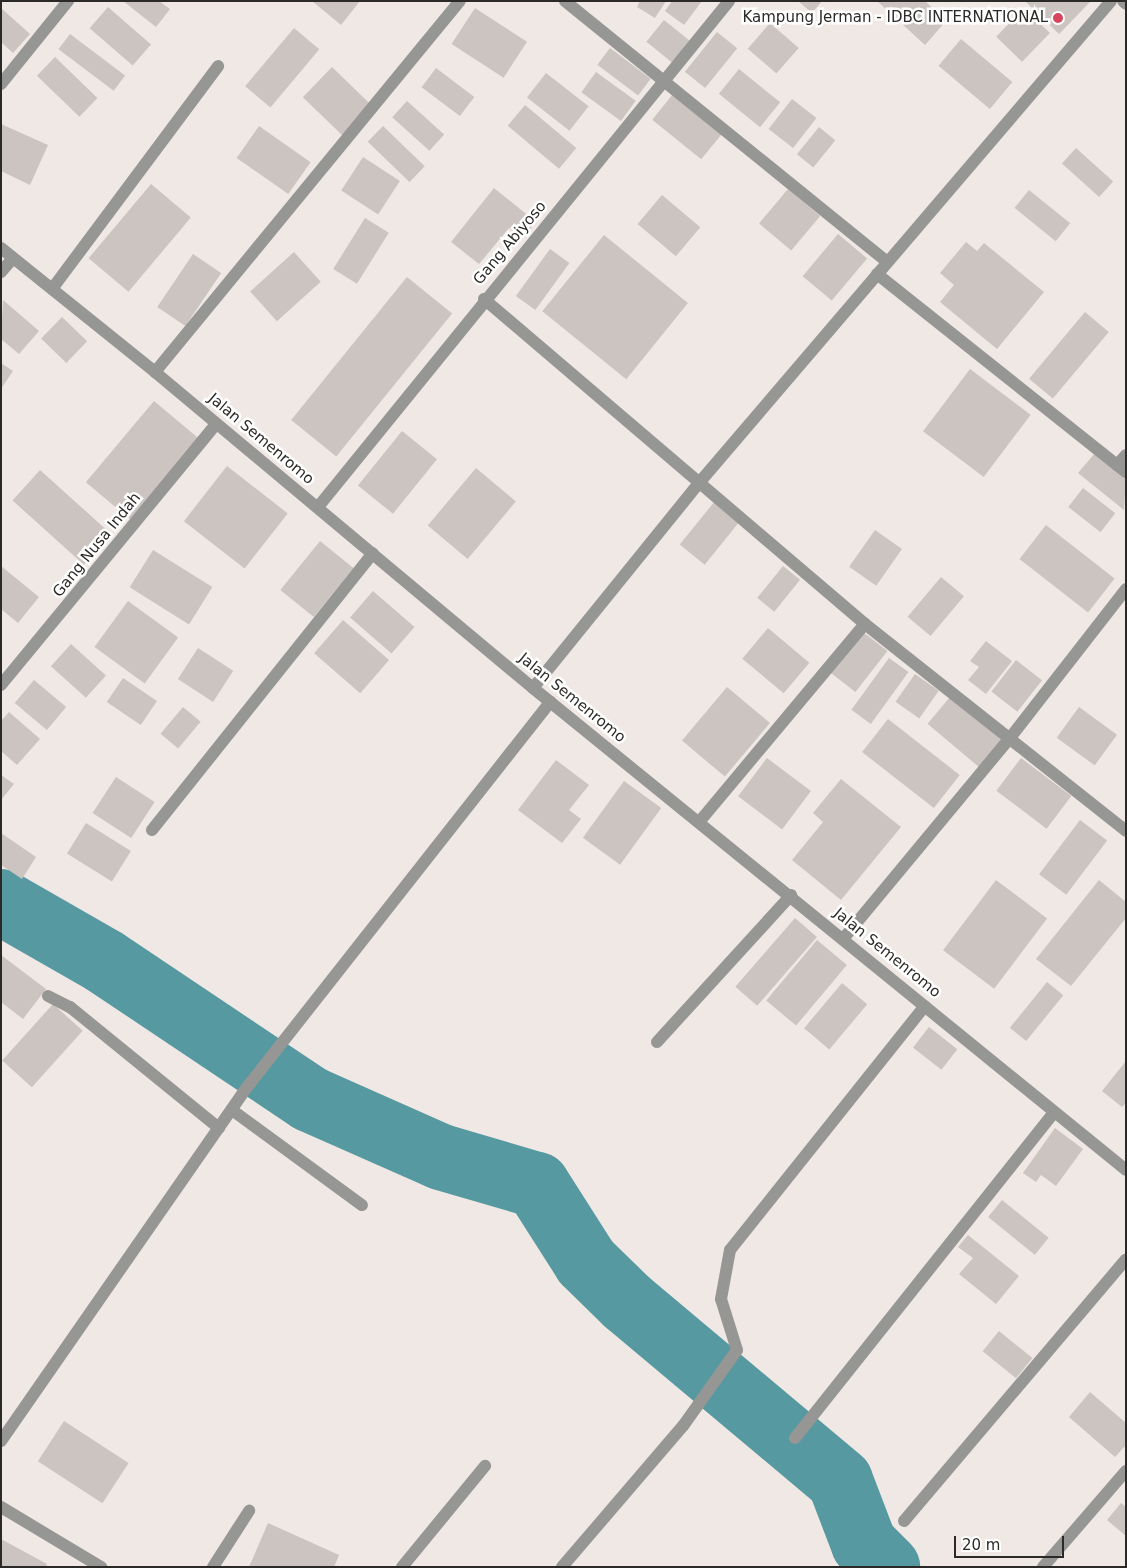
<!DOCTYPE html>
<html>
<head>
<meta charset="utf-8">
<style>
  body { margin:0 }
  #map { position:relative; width:1127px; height:1568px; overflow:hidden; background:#efe8e4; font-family:"DejaVu Sans",sans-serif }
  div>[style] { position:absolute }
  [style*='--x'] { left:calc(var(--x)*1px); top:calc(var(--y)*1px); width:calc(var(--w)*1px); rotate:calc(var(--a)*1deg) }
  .river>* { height:66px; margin:-33px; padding:0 33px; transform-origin:33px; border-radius:33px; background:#5699a0 }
  .building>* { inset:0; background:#cbc4c0; transform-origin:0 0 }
  .street>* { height:12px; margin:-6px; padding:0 6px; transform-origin:6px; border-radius:6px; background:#969794 }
  .dots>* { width:14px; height:14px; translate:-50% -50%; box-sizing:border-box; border:2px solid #fff; border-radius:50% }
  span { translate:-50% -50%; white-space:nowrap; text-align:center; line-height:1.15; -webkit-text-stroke:5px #fff; paint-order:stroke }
  .poi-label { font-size:15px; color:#2c2a28 }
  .right { translate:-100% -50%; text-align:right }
  .street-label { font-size:15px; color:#2c2a28 }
  .frame { position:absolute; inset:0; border:2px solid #2c2a28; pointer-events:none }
  .scale { position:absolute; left:954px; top:1536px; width:110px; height:22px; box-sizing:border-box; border:2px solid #2c2a28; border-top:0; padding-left:6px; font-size:15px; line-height:18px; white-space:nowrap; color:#2c2a28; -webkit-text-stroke:4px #fff; paint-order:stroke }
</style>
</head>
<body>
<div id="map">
  <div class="river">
    <i style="--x:1;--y:902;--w:119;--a:29.8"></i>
    <i style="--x:104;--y:961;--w:248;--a:33.8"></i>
    <i style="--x:310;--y:1099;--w:143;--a:23.9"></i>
    <i style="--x:441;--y:1157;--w:100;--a:16.3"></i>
    <i style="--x:537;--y:1185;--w:91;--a:57.5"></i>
    <i style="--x:586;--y:1262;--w:57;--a:44.3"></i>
    <i style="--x:627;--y:1302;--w:278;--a:40"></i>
    <i style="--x:840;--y:1481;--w:67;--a:69.1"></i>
    <i style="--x:864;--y:1544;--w:33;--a:45"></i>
  </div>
  <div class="building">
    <i style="clip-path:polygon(123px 1px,159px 1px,170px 9px,156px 27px)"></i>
    <i style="clip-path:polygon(312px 1px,360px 1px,341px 25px)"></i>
    <i style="clip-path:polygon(640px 1px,666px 1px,655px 18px,637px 7px)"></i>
    <i style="clip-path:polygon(672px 1px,702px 1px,684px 25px,665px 11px)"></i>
    <i style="clip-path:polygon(798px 1px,822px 1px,812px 13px)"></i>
    <i style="clip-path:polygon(877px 1px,925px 1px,946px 21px,925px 45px)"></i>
    <i style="clip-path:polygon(1025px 1px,1091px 1px,1059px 34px)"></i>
    <i style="left:108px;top:7px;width:57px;height:28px;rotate:41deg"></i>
    <i style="clip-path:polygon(1px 8px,30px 34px,13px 53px,1px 42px)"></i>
    <i style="left:475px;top:8px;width:62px;height:43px;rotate:33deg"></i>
    <i style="left:1024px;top:8px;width:36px;height:40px;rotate:44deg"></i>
    <i style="left:664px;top:20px;width:33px;height:28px;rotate:39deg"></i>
    <i style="left:770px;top:23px;width:38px;height:34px;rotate:41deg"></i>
    <i style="left:294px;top:28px;width:33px;height:76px;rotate:40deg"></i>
    <i style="left:717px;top:32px;width:26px;height:51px;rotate:39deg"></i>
    <i style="left:70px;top:34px;width:69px;height:19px;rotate:37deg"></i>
    <i style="left:961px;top:39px;width:67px;height:35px;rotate:40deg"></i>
    <i style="left:610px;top:48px;width:51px;height:21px;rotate:37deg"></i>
    <i style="left:55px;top:57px;width:59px;height:26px;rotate:44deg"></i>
    <i style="left:332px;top:67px;width:56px;height:42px;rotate:44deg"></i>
    <i style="left:436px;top:68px;width:48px;height:24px;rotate:37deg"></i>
    <i style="left:739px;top:69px;width:53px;height:32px;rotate:39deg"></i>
    <i style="left:596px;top:72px;width:49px;height:25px;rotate:36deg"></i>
    <i style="left:546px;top:73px;width:54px;height:31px;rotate:38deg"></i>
    <i style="left:673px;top:94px;width:63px;height:33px;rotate:39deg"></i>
    <i style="left:792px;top:99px;width:31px;height:38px;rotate:38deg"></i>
    <i style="left:407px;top:101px;width:50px;height:22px;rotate:42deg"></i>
    <i style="left:525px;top:105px;width:67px;height:27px;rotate:40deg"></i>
    <i style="clip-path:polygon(1px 124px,48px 145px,30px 185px,1px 171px)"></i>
    <i style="left:259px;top:126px;width:63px;height:39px;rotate:35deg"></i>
    <i style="left:383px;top:126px;width:58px;height:22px;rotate:44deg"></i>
    <i style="left:819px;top:127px;width:21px;height:35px;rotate:39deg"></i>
    <i style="left:1076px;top:148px;width:50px;height:21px;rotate:42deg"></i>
    <i style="left:363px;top:157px;width:44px;height:40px;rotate:33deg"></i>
    <i style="left:151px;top:184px;width:52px;height:97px;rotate:40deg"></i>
    <i style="clip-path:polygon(494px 188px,536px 222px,522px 239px,509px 228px,479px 264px,451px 242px)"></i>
    <i style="left:788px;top:189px;width:42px;height:45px;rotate:40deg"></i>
    <i style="left:1029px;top:190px;width:53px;height:23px;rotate:39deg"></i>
    <i style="left:662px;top:195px;width:50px;height:38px;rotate:40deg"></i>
    <i style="left:365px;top:218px;width:28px;height:60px;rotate:32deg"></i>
    <i style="left:838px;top:234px;width:38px;height:55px;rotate:40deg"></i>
    <i style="left:604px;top:235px;width:108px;height:98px;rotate:39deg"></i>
    <i style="clip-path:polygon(966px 242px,977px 251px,984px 243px,1044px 292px,997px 349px,940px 302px,954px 285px,940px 273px)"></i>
    <i style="left:550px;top:249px;width:24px;height:58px;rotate:36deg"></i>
    <i style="left:294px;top:252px;width:40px;height:59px;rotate:48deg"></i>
    <i style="left:193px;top:254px;width:34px;height:64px;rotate:34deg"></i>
    <i style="left:407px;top:277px;width:58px;height:184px;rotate:39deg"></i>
    <i style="clip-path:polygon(3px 300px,39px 331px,19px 354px,1px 339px)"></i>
    <i style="left:1085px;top:312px;width:31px;height:87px;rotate:40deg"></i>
    <i style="left:62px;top:317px;width:35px;height:30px;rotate:44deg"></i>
    <i style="clip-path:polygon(1px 363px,13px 371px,1px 389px)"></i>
    <i style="left:970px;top:369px;width:76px;height:78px;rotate:37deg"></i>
    <i style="left:154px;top:401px;width:60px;height:106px;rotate:40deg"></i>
    <i style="left:402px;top:431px;width:45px;height:70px;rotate:39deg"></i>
    <i style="clip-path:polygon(1095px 453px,1126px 477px,1124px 510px,1078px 473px)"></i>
    <i style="left:227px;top:466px;width:77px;height:70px;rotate:38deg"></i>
    <i style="left:476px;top:468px;width:52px;height:75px;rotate:40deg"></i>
    <i style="left:40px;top:470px;width:96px;height:41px;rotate:42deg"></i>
    <i style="left:1083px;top:488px;width:41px;height:24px;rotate:38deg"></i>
    <i style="left:715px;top:501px;width:32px;height:56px;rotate:39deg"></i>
    <i style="left:1046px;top:525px;width:87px;height:43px;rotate:38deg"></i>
    <i style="left:875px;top:530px;width:33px;height:45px;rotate:35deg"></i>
    <i style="left:320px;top:541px;width:43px;height:63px;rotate:39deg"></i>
    <i style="left:153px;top:550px;width:70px;height:44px;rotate:32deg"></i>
    <i style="clip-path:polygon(1px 566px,39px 597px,18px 623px,1px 609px)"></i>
    <i style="left:783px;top:566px;width:22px;height:41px;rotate:39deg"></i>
    <i style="left:941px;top:577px;width:30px;height:52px;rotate:40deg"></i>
    <i style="left:373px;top:591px;width:55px;height:35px;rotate:41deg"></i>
    <i style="left:128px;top:601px;width:62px;height:57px;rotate:36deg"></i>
    <i style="left:343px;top:620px;width:61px;height:44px;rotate:41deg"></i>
    <i style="left:768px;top:628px;width:54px;height:40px;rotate:40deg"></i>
    <i style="left:863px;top:632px;width:31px;height:52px;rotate:38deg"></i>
    <i style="clip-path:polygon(986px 641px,1012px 661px,986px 694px,968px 680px,979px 667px,970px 661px)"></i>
    <i style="left:71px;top:644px;width:47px;height:30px;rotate:42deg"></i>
    <i style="left:198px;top:648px;width:42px;height:37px;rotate:33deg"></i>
    <i style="left:889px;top:658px;width:24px;height:64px;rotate:36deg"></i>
    <i style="left:1016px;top:660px;width:33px;height:40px;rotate:38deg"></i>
    <i style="left:915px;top:674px;width:29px;height:34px;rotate:35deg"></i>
    <i style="left:123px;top:678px;width:41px;height:29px;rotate:34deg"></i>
    <i style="left:34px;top:680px;width:42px;height:30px;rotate:40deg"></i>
    <i style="left:727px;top:687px;width:56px;height:70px;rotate:40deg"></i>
    <i style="left:950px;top:697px;width:67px;height:35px;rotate:40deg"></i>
    <i style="left:183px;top:707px;width:23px;height:35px;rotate:40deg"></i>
    <i style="left:1079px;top:707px;width:47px;height:38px;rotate:36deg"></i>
    <i style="clip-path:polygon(9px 712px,40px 739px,17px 765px,1px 751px,1px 721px)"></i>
    <i style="left:888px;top:719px;width:91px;height:42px;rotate:38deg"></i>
    <i style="left:767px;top:758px;width:55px;height:48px;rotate:37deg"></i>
    <i style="left:1021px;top:758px;width:63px;height:41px;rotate:37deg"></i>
    <i style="clip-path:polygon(556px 760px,589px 785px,569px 810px,581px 819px,562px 843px,518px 810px)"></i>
    <i style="clip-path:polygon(1px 775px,14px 784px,1px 800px)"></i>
    <i style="left:116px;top:777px;width:46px;height:43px;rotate:33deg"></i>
    <i style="clip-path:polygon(841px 779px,901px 827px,841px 900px,792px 860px,823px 822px,813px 813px)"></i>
    <i style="left:624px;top:781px;width:46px;height:70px;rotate:36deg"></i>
    <i style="left:1080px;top:820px;width:34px;height:68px;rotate:37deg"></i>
    <i style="left:86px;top:823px;width:53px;height:36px;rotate:32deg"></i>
    <i style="clip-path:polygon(1px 833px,36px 857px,22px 879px,1px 865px)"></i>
    <i style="left:996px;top:880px;width:64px;height:88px;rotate:37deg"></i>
    <i style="clip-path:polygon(1099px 880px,1126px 902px,1126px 918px,1071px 986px,1036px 959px)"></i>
    <i style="left:795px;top:918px;width:29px;height:91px;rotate:41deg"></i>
    <i style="left:817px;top:940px;width:39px;height:79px;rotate:40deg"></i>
    <i style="clip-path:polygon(1px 955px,46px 989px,23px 1019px,1px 1002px)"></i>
    <i style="left:1047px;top:982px;width:21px;height:59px;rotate:39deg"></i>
    <i style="left:842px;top:983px;width:33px;height:59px;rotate:40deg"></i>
    <i style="left:53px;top:1004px;width:40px;height:76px;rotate:42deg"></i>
    <i style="left:929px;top:1027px;width:36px;height:26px;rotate:38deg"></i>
    <i style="clip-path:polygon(1126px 1061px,1126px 1103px,1122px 1107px,1102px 1091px)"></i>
    <i style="clip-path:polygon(1055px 1128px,1083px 1149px,1056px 1186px,1041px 1175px,1036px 1182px,1023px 1173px)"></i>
    <i style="left:1002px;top:1200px;width:60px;height:22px;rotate:39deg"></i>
    <i style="clip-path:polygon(968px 1235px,1019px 1276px,996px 1304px,959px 1274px,973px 1258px,958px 1247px)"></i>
    <i style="left:999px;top:1331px;width:43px;height:26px;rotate:39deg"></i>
    <i style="clip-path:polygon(1090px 1392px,1126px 1423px,1126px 1445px,1115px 1457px,1069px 1417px)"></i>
    <i style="left:64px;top:1421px;width:77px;height:48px;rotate:33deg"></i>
    <i style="clip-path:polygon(1121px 1503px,1126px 1507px,1126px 1536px,1107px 1520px)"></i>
    <i style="clip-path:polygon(268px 1523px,339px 1555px,334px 1567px,249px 1567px)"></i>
    <i style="clip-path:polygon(1px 1539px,47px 1564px,46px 1567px,1px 1567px)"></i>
  </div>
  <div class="street">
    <i style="--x:565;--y:1;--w:413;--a:39"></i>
    <i style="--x:1123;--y:1;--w:4;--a:45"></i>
    <i style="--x:1;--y:84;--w:107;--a:-51.1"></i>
    <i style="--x:1;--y:248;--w:198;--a:38.8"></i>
    <i style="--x:155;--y:372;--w:493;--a:39.9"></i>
    <i style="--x:533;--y:688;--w:764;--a:39.1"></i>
    <i style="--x:1;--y:272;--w:18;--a:-49"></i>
    <i style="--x:877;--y:274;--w:318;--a:38.5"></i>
    <i style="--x:52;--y:289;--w:278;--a:-53.3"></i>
    <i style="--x:484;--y:299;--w:501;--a:40.46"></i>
    <i style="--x:865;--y:624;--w:333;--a:38.4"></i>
    <i style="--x:155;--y:372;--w:480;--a:-50.6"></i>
    <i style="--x:1117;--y:465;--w:13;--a:-48"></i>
    <i style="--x:318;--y:507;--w:652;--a:-50.91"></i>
    <i style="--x:1;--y:685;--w:338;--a:-50.5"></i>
    <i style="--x:533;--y:688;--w:264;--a:-51"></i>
    <i style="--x:699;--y:483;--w:634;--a:-49.48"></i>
    <i style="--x:700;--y:821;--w:257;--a:-50.1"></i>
    <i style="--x:152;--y:830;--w:354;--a:-51.4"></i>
    <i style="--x:843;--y:939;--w:261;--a:-50.3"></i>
    <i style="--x:1010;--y:738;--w:189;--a:-52.1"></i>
    <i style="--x:48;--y:996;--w:25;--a:27"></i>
    <i style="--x:70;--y:1007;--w:192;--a:39.1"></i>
    <i style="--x:657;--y:1042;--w:199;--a:-47.6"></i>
    <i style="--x:232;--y:1110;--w:161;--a:36.2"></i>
    <i style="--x:795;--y:1438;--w:416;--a:-51.5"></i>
    <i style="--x:1;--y:1441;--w:432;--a:-55.2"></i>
    <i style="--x:248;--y:1086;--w:489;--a:-51.8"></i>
    <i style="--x:1;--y:1507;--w:117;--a:31"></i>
    <i style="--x:904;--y:1521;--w:343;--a:-49.7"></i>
    <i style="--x:213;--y:1567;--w:67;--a:-57.3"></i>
    <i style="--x:402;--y:1567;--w:131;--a:-50.6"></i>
    <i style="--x:562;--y:1567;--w:186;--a:-49.4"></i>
    <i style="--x:683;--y:1426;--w:93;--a:-54.6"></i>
    <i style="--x:737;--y:1350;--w:53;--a:-107.4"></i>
    <i style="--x:721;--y:1299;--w:50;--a:-79.6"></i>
    <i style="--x:730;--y:1250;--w:312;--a:-51.4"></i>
    <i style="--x:1043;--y:1567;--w:127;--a:-49.2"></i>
  </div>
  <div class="dots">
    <i style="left:1058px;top:18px;background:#d5455d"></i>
  </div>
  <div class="poi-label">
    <span class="right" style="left:1048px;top:18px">Kampung Jerman - IDBC INTERNATIONAL</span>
  </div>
  <div class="street-label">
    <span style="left:510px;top:243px;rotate:-50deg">Gang Abiyoso</span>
    <span style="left:261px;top:439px;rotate:40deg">Jalan Semenromo</span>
    <span style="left:97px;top:545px;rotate:-51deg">Gang Nusa Indah</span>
    <span style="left:572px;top:698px;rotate:39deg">Jalan Semenromo</span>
    <span style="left:887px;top:953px;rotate:39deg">Jalan Semenromo</span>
  </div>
  <div class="frame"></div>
  <div class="scale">20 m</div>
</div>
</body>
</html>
